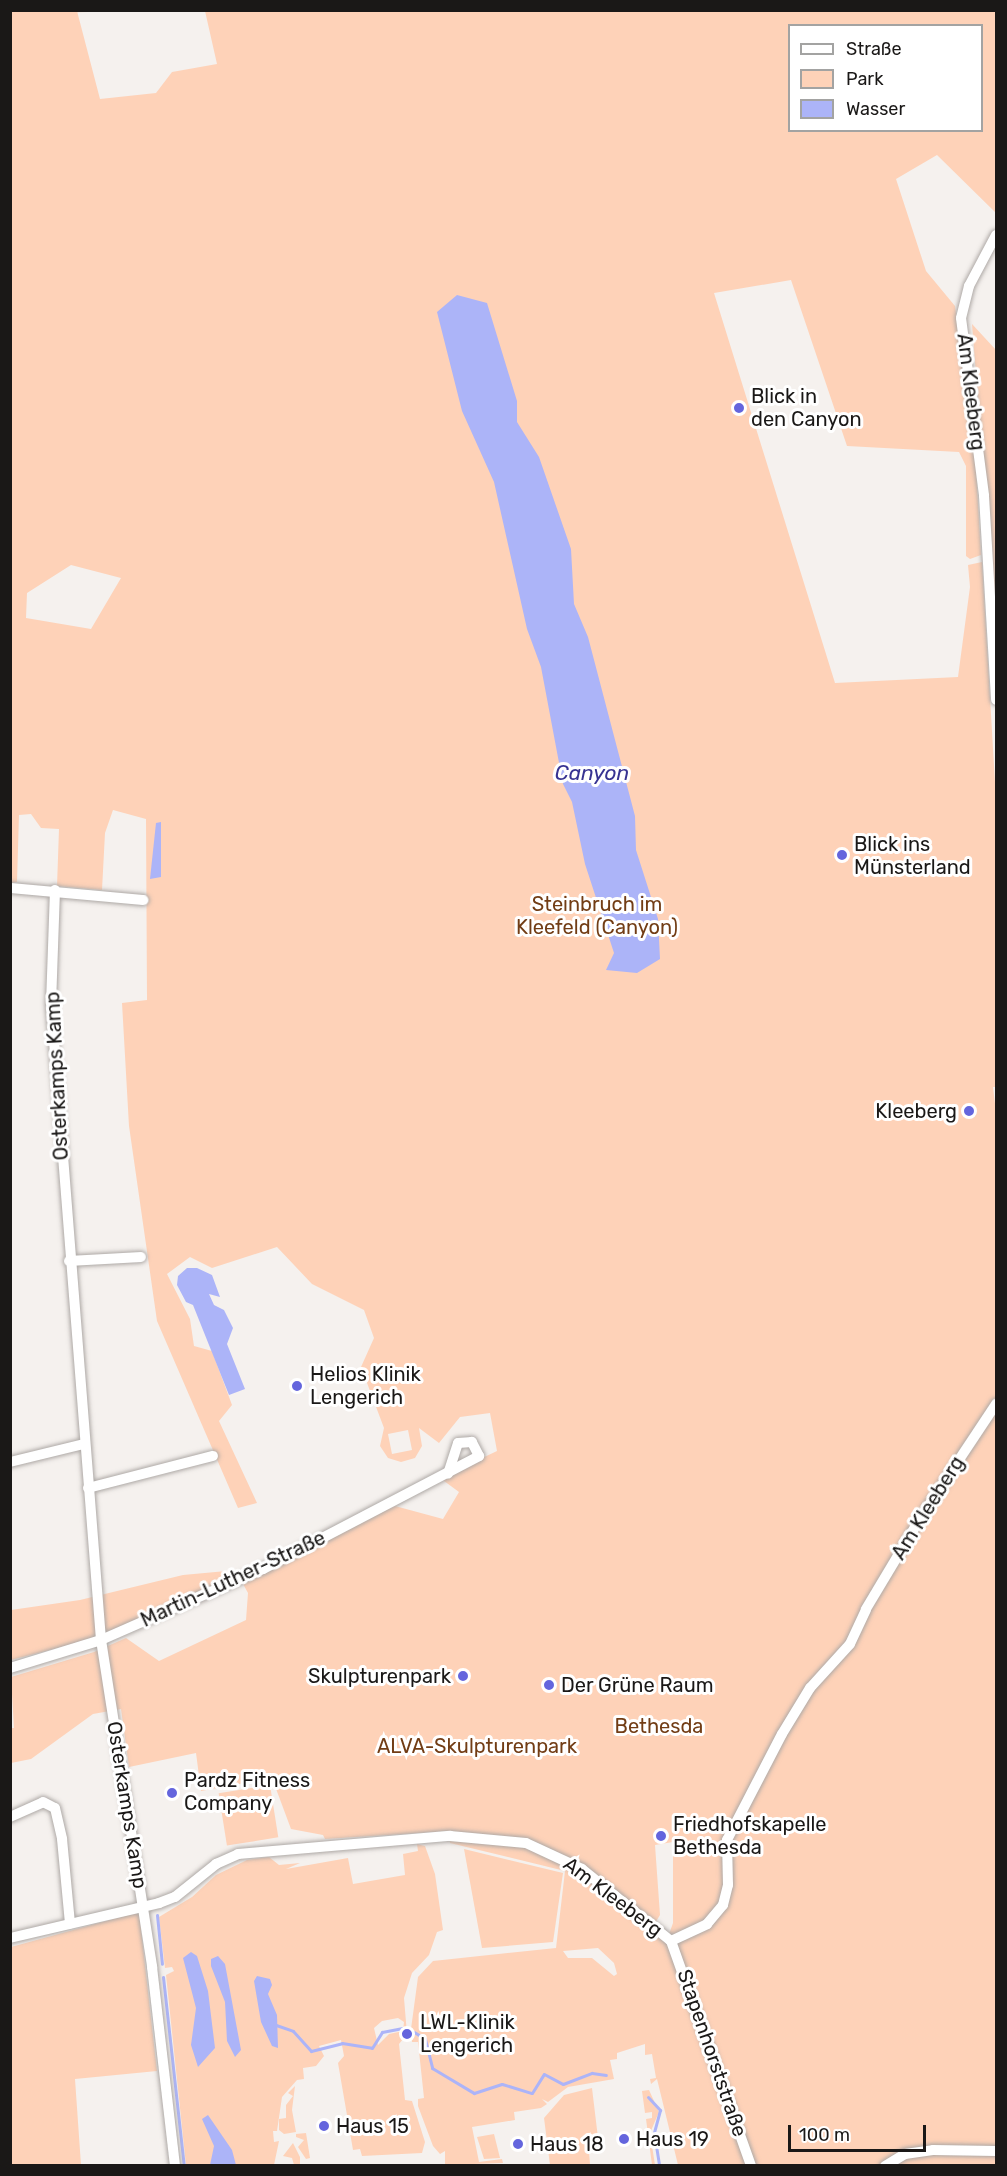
<!DOCTYPE html>
<html>
<head>
<meta charset="utf-8">
<style>
  body { margin:0 }
  #map { position:relative; width:1007px; height:2176px; overflow:hidden; background:#f5f1ee; font-family:Rubik,sans-serif }
  div>[style] { position:absolute }
  [style*='--x'] { left:calc(var(--x)*1px); top:calc(var(--y)*1px); width:calc(var(--w)*1px); rotate:calc(var(--a)*1deg) }
  .green>* { inset:0; background:#fed2b8; transform-origin:0 0 }
  .water>* { inset:0; background:#acb4f8 }
  .stream>* { height:3px; margin:-1.5px; padding:0 1.5px; transform-origin:1.5px; border-radius:1.5px; background:#acb4f8 }
  .roads { filter:drop-shadow(0 0 2px #aea9a6) drop-shadow(0 0 2px #aea9a6) }
  .street>* { height:10px; margin:-5px; padding:0 5px; transform-origin:5px; border-radius:5px; background:#fff }
  .dots>* { width:16px; height:16px; translate:-50% -50%; box-sizing:border-box; border:3px solid #fff; border-radius:50% }
  span { translate:-50% -50%; white-space:nowrap; text-align:center; line-height:1.15; -webkit-text-stroke:6px #fff; paint-order:stroke }
  .street-label { font-size:20px; color:#1a1817 }
  .poi-label { font-size:20px; color:#1a1817 }
  .left { translate:0 -50%; text-align:left }
  .right { translate:-100% -50%; text-align:right }
  .park-label { font-size:20px; color:#723d15 }
  .water-label { font-size:21px; color:#373392; font-style:italic }
  .frame { position:absolute; inset:0; border:12px solid #1a1817; pointer-events:none }
  .legend { position:absolute; left:788px; top:24px; width:195px; height:108px; box-sizing:border-box; background:#fff; border:2px solid #a3a3a2; margin:0; padding:8px 10px; list-style:none; font-size:18px; color:#1a1817 }
  .legend li { display:flex; align-items:center; gap:12px; height:30px }
  .legend b { width:30px; border:2px solid #a3a3a2 }
  .scale { position:absolute; left:788px; top:2125px; width:138px; height:27px; box-sizing:border-box; border:3px solid #1a1817; border-top:0; padding-left:8px; font-size:18px; line-height:21px; white-space:nowrap; color:#1a1817; -webkit-text-stroke:4px #fff; paint-order:stroke }
</style>
</head>
<body>
<div id="map">
  <div class="green">
    <i style="clip-path:polygon(evenodd,11px 11px,77px 11px,100px 99px,156px 93px,172px 72px,217px 64px,205px 11px,996px 11px,996px 213px,937px 155px,896px 179px,926px 271px,955px 306px,975px 453px,981px 555px,970px 559px,966px 556px,966px 466px,959px 452px,847px 446px,791px 280px,714px 293px,835px 683px,958px 677px,970px 587px,968px 565px,982px 562px,996px 799px,996px 1087px,993px 1087px,996px 1112px,996px 2165px,678px 2165px,657px 2079px,651px 2084px,650px 2079px,656px 2078px,652px 2054px,645px 2055px,645px 2044px,617px 2053px,617px 2059px,610px 2060px,614px 2079px,568px 2087px,548px 2102px,542px 2099px,547px 2104px,541px 2108px,514px 2112px,515px 2120px,472px 2127px,479px 2162px,502px 2159px,503px 2163px,445px 2165px,445px 2151px,440px 2154px,433px 2146px,418px 2106px,418px 2099px,424px 2098px,418px 2042px,412px 2042px,411px 2029px,418px 1977px,433px 1961px,556px 1948px,565px 1871px,450px 1843px,450px 1831px,325px 1839px,323px 1835px,291px 1829px,272px 1778px,201px 1791px,196px 1753px,129px 1767px,121px 1709px,93px 1714px,31px 1759px,11px 1763px,11px 1728px,14px 1728px,11px 1677px,94px 1652px,126px 1638px,159px 1661px,246px 1620px,248px 1593px,243px 1584px,373px 1516px,395px 1506px,443px 1519px,459px 1492px,440px 1478px,497px 1451px,490px 1413px,460px 1417px,439px 1443px,419px 1428px,422px 1446px,415px 1458px,401px 1462px,388px 1458px,380px 1446px,384px 1428px,361px 1367px,374px 1338px,364px 1310px,312px 1284px,277px 1247px,212px 1268px,190px 1257px,167px 1274px,190px 1319px,194px 1346px,212px 1351px,232px 1405px,219px 1421px,257px 1503px,238px 1508px,157px 1321px,129px 1126px,122px 1003px,147px 1000px,146px 819px,113px 810px,105px 833px,102px 890px,57px 886px,59px 829px,41px 828px,31px 814px,19px 815px,17px 882px,11px 883px,11px 11px,790px 26px,982px 26px,982px 130px,790px 130px,790px 26px,11px 11px,71px 565px,121px 578px,91px 629px,26px 618px,27px 593px,71px 565px,11px 11px,408px 1430px,412px 1450px,392px 1454px,388px 1434px,408px 1430px,11px 11px,673px 1842px,673px 1923px,667px 1940px,652px 1928px,660px 1915px,655px 1845px,673px 1842px,11px 11px,598px 1948px,614px 1963px,617px 1974px,614px 1976px,592px 1958px,568px 1958px,563px 1951px,598px 1948px)"></i>
    <i style="clip-path:polygon(972px 324px,996px 350px,996px 629px,996px 628px)"></i>
    <i style="clip-path:polygon(248px 1569px,96px 1638px,11px 1660px,11px 1610px,80px 1600px,183px 1575px)"></i>
    <i style="left:270px;top:1785px;width:53px;height:52px;rotate:81deg"></i>
    <i style="clip-path:polygon(evenodd,417px 1844px,425px 1846px,435px 1874px,443px 1930px,437px 1932px,429px 1955px,412px 1973px,404px 1998px,407px 2034px,399px 2044px,405px 2100px,412px 2101px,425px 2142px,422px 2153px,362px 2156px,360px 2149px,353px 2150px,338px 2063px,344px 2056px,341px 2040px,319px 2046px,324px 2056px,316px 2066px,303px 2068px,304px 2079px,297px 2080px,282px 2097px,277px 2131px,273px 2131px,274px 2142px,279px 2141px,274px 2165px,186px 2165px,166px 1975px,174px 1971px,172px 1967px,165px 1968px,159px 1917px,192px 1897px,216px 1875px,247px 1860px,269px 1857px,279px 1865px,300px 1863px,286px 1869px,348px 1858px,353px 1884px,405px 1875px,403px 1854px,418px 1851px,417px 1844px,398px 2018px,404px 2022px,403px 2031px,389px 2034px,378px 2045px,374px 2028px,382px 2021px,398px 2018px)"></i>
    <i style="clip-path:polygon(464px 1849px,563px 1873px,553px 1942px,482px 1948px)"></i>
    <i style="clip-path:polygon(139px 1912px,157px 2071px,75px 2079px,81px 2165px,11px 2166px,11px 1947px)"></i>
    <i style="clip-path:polygon(295px 2086px,292px 2110px,296px 2132px,284px 2134px,279px 2130px,279px 2119px,286px 2118px,286px 2105px,293px 2096px,288px 2093px)"></i>
    <i style="clip-path:polygon(592px 2088px,598px 2138px,588px 2140px,590px 2164px,596px 2165px,550px 2165px,544px 2118px,564px 2095px)"></i>
    <i style="clip-path:polygon(649px 2090px,659px 2112px,650px 2133px,655px 2165px,652px 2165px,646px 2119px,652px 2118px,652px 2112px,645px 2113px,642px 2091px)"></i>
    <i style="clip-path:polygon(306px 2133px,310px 2158px,306px 2159px,298px 2147px,304px 2140px,296px 2137px,296px 2134px)"></i>
    <i style="clip-path:polygon(494px 2134px,500px 2158px,484px 2159px,477px 2137px)"></i>
    <i style="clip-path:polygon(293px 2143px,300px 2157px,300px 2165px,294px 2165px,292px 2158px,283px 2156px)"></i>
  </div>
  <div class="water">
    <i style="clip-path:polygon(457px 295px,487px 303px,517px 401px,517px 422px,539px 457px,571px 549px,574px 604px,588px 637px,635px 816px,636px 850px,658px 919px,660px 959px,637px 973px,606px 970px,614px 953px,585px 864px,572px 802px,563px 784px,541px 667px,527px 629px,494px 482px,462px 411px,437px 312px)"></i>
    <i style="clip-path:polygon(161px 822px,161px 877px,150px 879px,156px 823px)"></i>
    <i style="clip-path:polygon(187px 1268px,197px 1268px,212px 1275px,220px 1297px,209px 1294px,214px 1305px,224px 1310px,233px 1328px,227px 1344px,245px 1389px,229px 1395px,193px 1305px,186px 1302px,177px 1285px,178px 1276px)"></i>
    <i style="clip-path:polygon(191px 1952px,197px 1956px,208px 1991px,215px 2048px,198px 2067px,191px 2045px,196px 2008px,183px 1958px)"></i>
    <i style="clip-path:polygon(218px 1956px,225px 1964px,241px 2050px,235px 2057px,227px 2041px,225px 2002px,211px 1966px,211px 1959px)"></i>
    <i style="clip-path:polygon(257px 1976px,270px 1979px,272px 1985px,268px 1994px,277px 2015px,278px 2048px,272px 2046px,261px 2022px,254px 1981px)"></i>
    <i style="clip-path:polygon(208px 2115px,232px 2150px,236px 2165px,210px 2165px,214px 2146px,202px 2119px)"></i>
  </div>
  <div class="stream">
    <i style="--x:157;--y:1915;--w:49;--a:84.2"></i>
    <i style="--x:163;--y:1977;--w:190;--a:83.7"></i>
    <i style="--x:276;--y:2025;--w:18;--a:19"></i>
    <i style="--x:293;--y:2031;--w:27;--a:48"></i>
    <i style="--x:311;--y:2051;--w:32;--a:-14"></i>
    <i style="--x:342;--y:2043;--w:30;--a:9"></i>
    <i style="--x:372;--y:2048;--w:19;--a:-58"></i>
    <i style="--x:382;--y:2032;--w:21;--a:-11"></i>
    <i style="--x:414;--y:2032;--w:13;--a:32"></i>
    <i style="--x:425;--y:2039;--w:30;--a:76"></i>
    <i style="--x:432;--y:2068;--w:49;--a:30.8"></i>
    <i style="--x:474;--y:2093;--w:29;--a:-18"></i>
    <i style="--x:502;--y:2084;--w:31;--a:17"></i>
    <i style="--x:532;--y:2093;--w:22;--a:-58"></i>
    <i style="--x:544;--y:2074;--w:21;--a:28"></i>
    <i style="--x:563;--y:2084;--w:31;--a:-21"></i>
    <i style="--x:592;--y:2073;--w:14;--a:8"></i>
    <i style="--x:648;--y:2097;--w:18;--a:47"></i>
    <i style="--x:660;--y:2110;--w:24;--a:105"></i>
    <i style="--x:654;--y:2133;--w:33;--a:81"></i>
  </div>
  <div class="roads">
    <div class="street">
      <i style="--x:996;--y:235;--w:58;--a:117.9"></i>
      <i style="--x:969;--y:286;--w:33;--a:104"></i>
      <i style="--x:961;--y:318;--w:179;--a:82.6"></i>
      <i style="--x:984;--y:496;--w:204;--a:86.6"></i>
      <i style="--x:10;--y:888;--w:134;--a:5.2"></i>
      <i style="--x:55;--y:890;--w:113;--a:92"></i>
      <i style="--x:51;--y:1003;--w:639;--a:85.51"></i>
      <i style="--x:101;--y:1640;--w:331;--a:81.1"></i>
      <i style="--x:152;--y:1967;--w:200;--a:83.4"></i>
      <i style="--x:69;--y:1261;--w:72;--a:-3.2"></i>
      <i style="--x:10;--y:1462;--w:76;--a:-13.7"></i>
      <i style="--x:88;--y:1488;--w:129;--a:-14.4"></i>
      <i style="--x:10;--y:1668;--w:95;--a:-17.1"></i>
      <i style="--x:101;--y:1640;--w:177;--a:-23.7"></i>
      <i style="--x:263;--y:1569;--w:244;--a:-27.6"></i>
      <i style="--x:479;--y:1456;--w:16;--a:-117"></i>
      <i style="--x:472;--y:1442;--w:14;--a:176"></i>
      <i style="--x:458;--y:1443;--w:32;--a:108"></i>
      <i style="--x:10;--y:1817;--w:36;--a:-24"></i>
      <i style="--x:43;--y:1802;--w:13;--a:27"></i>
      <i style="--x:55;--y:1808;--w:32;--a:77"></i>
      <i style="--x:62;--y:1839;--w:85;--a:84.6"></i>
      <i style="--x:10;--y:1938;--w:153;--a:-13.2"></i>
      <i style="--x:159;--y:1903;--w:17;--a:-21"></i>
      <i style="--x:175;--y:1897;--w:53;--a:-38.8"></i>
      <i style="--x:216;--y:1864;--w:24;--a:-24"></i>
      <i style="--x:238;--y:1854;--w:213;--a:-4.9"></i>
      <i style="--x:450;--y:1836;--w:76;--a:5.3"></i>
      <i style="--x:526;--y:1843;--w:62;--a:24.9"></i>
      <i style="--x:582;--y:1869;--w:114;--a:39"></i>
      <i style="--x:671;--y:1941;--w:239;--a:70.4"></i>
      <i style="--x:671;--y:1941;--w:40;--a:-25"></i>
      <i style="--x:707;--y:1924;--w:25;--a:-50"></i>
      <i style="--x:723;--y:1905;--w:21;--a:-76"></i>
      <i style="--x:728;--y:1885;--w:45;--a:-91.3"></i>
      <i style="--x:727;--y:1840;--w:119;--a:-62.6"></i>
      <i style="--x:782;--y:1734;--w:54;--a:-58.7"></i>
      <i style="--x:810;--y:1688;--w:59;--a:-47.7"></i>
      <i style="--x:850;--y:1644;--w:38;--a:-65"></i>
      <i style="--x:866;--y:1609;--w:107;--a:-59.1"></i>
      <i style="--x:921;--y:1517;--w:136;--a:-56.4"></i>
      <i style="--x:885;--y:2166;--w:23;--a:-31"></i>
      <i style="--x:905;--y:2154;--w:28;--a:-8"></i>
      <i style="--x:933;--y:2150;--w:63;--a:0.9"></i>
    </div>
  </div>
  <div class="dots">
    <i style="left:739px;top:408px;background:#6465dd"></i>
    <i style="left:842px;top:855px;background:#6465dd"></i>
    <i style="left:969px;top:1111px;background:#6465dd"></i>
    <i style="left:297px;top:1386px;background:#6465dd"></i>
    <i style="left:463px;top:1676px;background:#6465dd"></i>
    <i style="left:549px;top:1685px;background:#6465dd"></i>
    <i style="left:172px;top:1793px;background:#6465dd"></i>
    <i style="left:661px;top:1836px;background:#6465dd"></i>
    <i style="left:407px;top:2034px;background:#6465dd"></i>
    <i style="left:324px;top:2126px;background:#6465dd"></i>
    <i style="left:624px;top:2139px;background:#6465dd"></i>
    <i style="left:518px;top:2144px;background:#6465dd"></i>
  </div>
  <div class="street-label">
    <span style="left:971px;top:392px;rotate:83deg">Am Kleeberg</span>
    <span style="left:57px;top:1076px;rotate:-93deg">Osterkamps Kamp</span>
    <span style="left:928px;top:1508px;rotate:-58deg">Am Kleeberg</span>
    <span style="left:233px;top:1579px;rotate:-25deg">Martin-Luther-Straße</span>
    <span style="left:127px;top:1805px;rotate:81deg">Osterkamps Kamp</span>
    <span style="left:613px;top:1897px;rotate:37deg">Am Kleeberg</span>
    <span style="left:712px;top:2053px;rotate:71deg">Stapenhorststraße</span>
  </div>
  <div class="poi-label">
    <span class="left" style="left:751px;top:408px">Blick in<br>den Canyon</span>
    <span class="left" style="left:854px;top:856px">Blick ins<br>Münsterland</span>
    <span class="right" style="left:957px;top:1111px">Kleeberg</span>
    <span class="left" style="left:310px;top:1386px">Helios Klinik<br>Lengerich</span>
    <span class="right" style="left:451px;top:1676px">Skulpturenpark</span>
    <span class="left" style="left:561px;top:1685px">Der Grüne Raum</span>
    <span class="left" style="left:184px;top:1792px">Pardz Fitness<br>Company</span>
    <span class="left" style="left:673px;top:1836px">Friedhofskapelle<br>Bethesda</span>
    <span class="left" style="left:420px;top:2034px">LWL-Klinik<br>Lengerich</span>
    <span class="left" style="left:336px;top:2126px">Haus 15</span>
    <span class="left" style="left:636px;top:2139px">Haus 19</span>
    <span class="left" style="left:530px;top:2144px">Haus 18</span>
  </div>
  <div class="park-label">
    <span style="left:597px;top:916px">Steinbruch im<br>Kleefeld (Canyon)</span>
    <span style="left:659px;top:1726px">Bethesda</span>
    <span style="left:477px;top:1746px">ALVA-Skulpturenpark</span>
  </div>
  <div class="water-label">
    <span style="left:592px;top:773px">Canyon</span>
  </div>
  <div class="frame"></div>
  <ul class="legend">
  <li><b style="height:8px;background:#fff"></b>Straße</li>
  <li><b style="height:16px;background:#fed2b8"></b>Park</li>
  <li><b style="height:16px;background:#acb4f8"></b>Wasser</li>
  </ul>
  <div class="scale">100 m</div>
</div>
</body>
</html>
